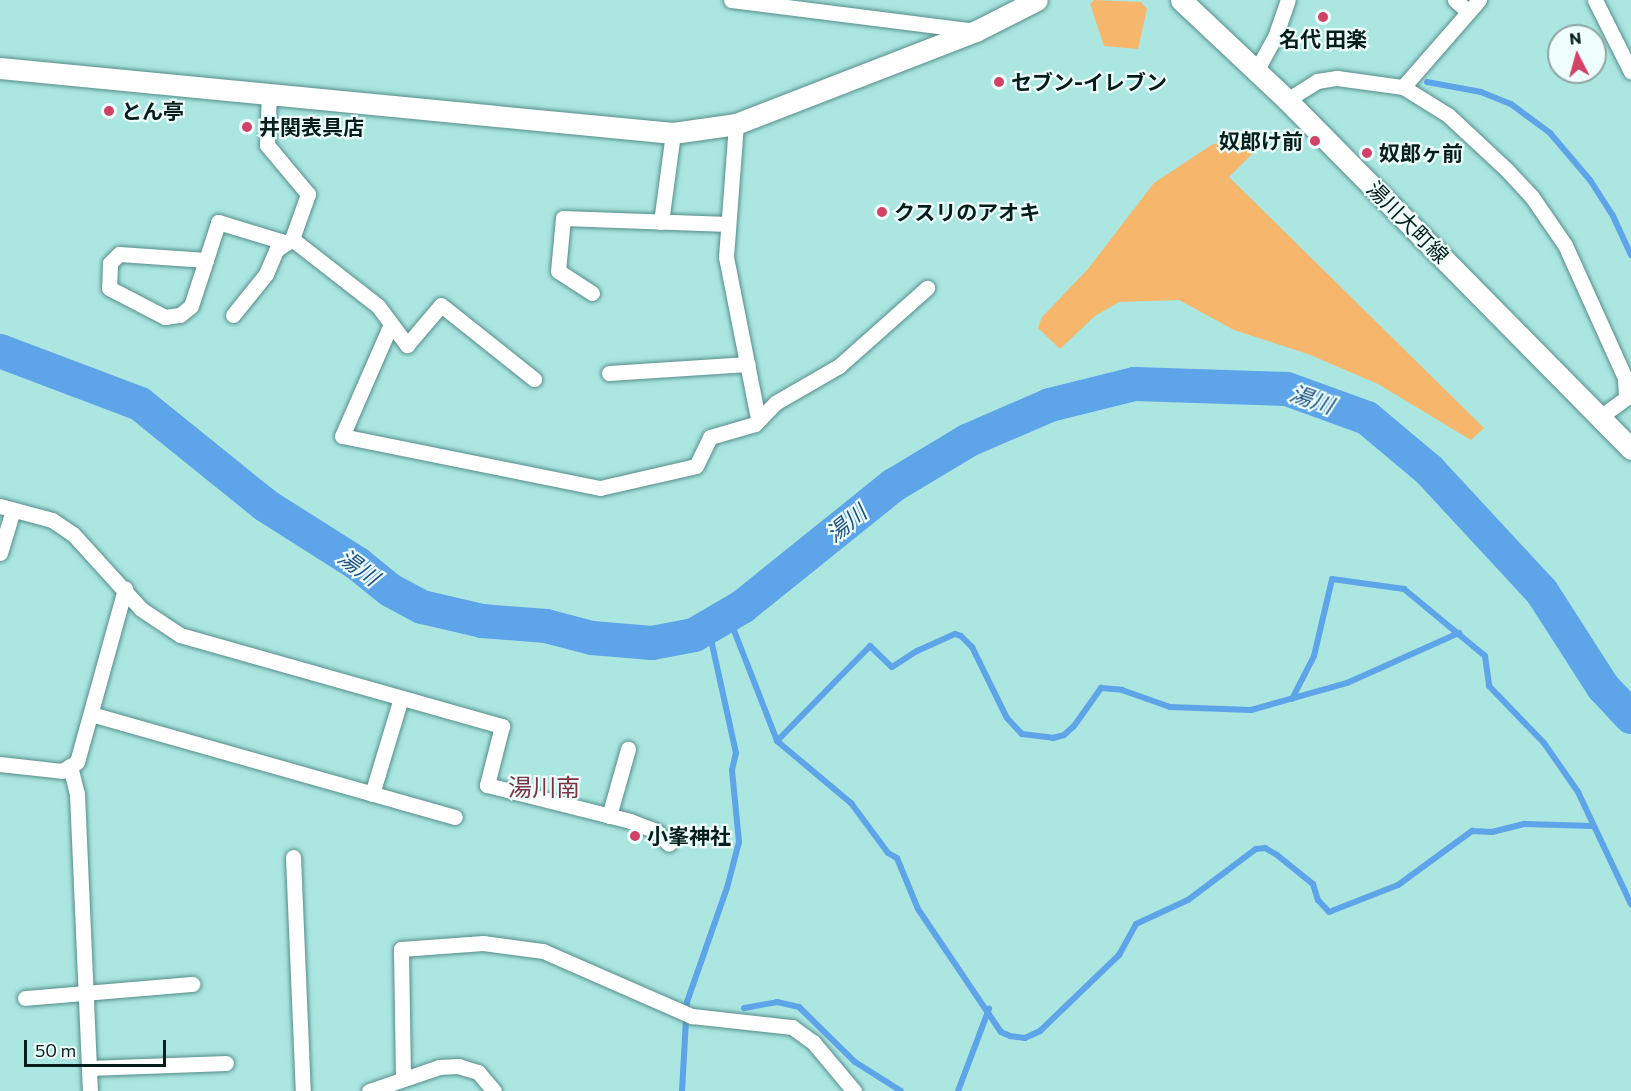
<!DOCTYPE html>
<html>
<head>
<meta charset="utf-8">
<style>
  body { margin:0 }
  #map { position:relative; width:1631px; height:1091px; overflow:hidden; background:#abe6e1; font-family:Commissioner,"Noto Sans JP",sans-serif }
  div>[style] { position:absolute }
  [style*='--x'] { left:calc(var(--x)*1px); top:calc(var(--y)*1px); width:calc(var(--w)*1px); rotate:calc(var(--a)*1deg) }
  .green>* { inset:0; background:#f6b66b }
  .stream>* { height:6px; margin:-3px; padding:0 3px; transform-origin:3px; border-radius:3px; background:#5da4e8 }
  .river>* { height:34px; margin:-17px; padding:0 17px; transform-origin:17px; border-radius:17px; background:#5da4e8 }
  .roads { filter:drop-shadow(0 0 2px #548d89) drop-shadow(0 0 2px #548d89) }
  .street>* { height:15px; margin:-7.5px; padding:0 7.5px; transform-origin:7.5px; border-radius:7.5px; background:#fff }
  .secondary>* { height:21px; margin:-10.5px; padding:0 10.5px; transform-origin:10.5px; border-radius:10.5px; background:#fff }
  .dots>* { width:16px; height:16px; translate:-50% -50%; box-sizing:border-box; border:3px solid #edfefc; border-radius:50% }
  span { translate:-50% -50%; white-space:nowrap; text-align:center; line-height:1.15; -webkit-text-stroke:4.5px #edfefc; paint-order:stroke }
  .poi-label { font-size:21px; color:#051d1b; font-weight:700 }
  .left { translate:0 -50%; text-align:left }
  .right { translate:-100% -50%; text-align:right }
  .street-label { font-size:21px; color:#051d1b }
  .water-label { font-size:22px; color:#20517f; font-style:italic }
  .quarter-label { font-size:24px; color:#7b3442 }
  .north { position:absolute; left:1547px; top:24px; width:60px; height:60px; box-sizing:border-box; background:#edfefc; border:2px solid #90a4a2; border-radius:50%; rotate:354deg; font-size:16px; font-weight:700; line-height:24px; text-align:center; color:#051d1b }
  .north::after { content:''; display:block; margin:auto; width:21px; height:27px; background:#d14266; clip-path:polygon(50% 0,100% 100%,50% 72%,0 100%) }
  .scale { position:absolute; left:24px; top:1040px; width:142px; height:27px; box-sizing:border-box; border:3px solid #051d1b; border-top:0; padding-left:8px; font-size:18px; line-height:21px; white-space:nowrap; color:#051d1b; -webkit-text-stroke:4px #edfefc; paint-order:stroke }
</style>
</head>
<body>
<div id="map">
  <div class="green">
    <i style="clip-path:polygon(1094px 0,1141px 2px,1147px 9px,1138px 49px,1104px 46px,1090px 4px)"></i>
    <i style="clip-path:polygon(1249px 139px,1261px 145px,1229px 177px,1484px 428px,1471px 440px,1378px 384px,1308px 354px,1234px 330px,1179px 300px,1119px 302px,1095px 316px,1060px 349px,1038px 328px,1042px 317px,1088px 269px,1154px 183px,1213px 144px)"></i>
  </div>
  <div class="stream">
    <i style="--x:1427;--y:82;--w:55;--a:10.5"></i>
    <i style="--x:1481;--y:92;--w:32;--a:22"></i>
    <i style="--x:1511;--y:104;--w:49;--a:36.6"></i>
    <i style="--x:1550;--y:133;--w:62;--a:49.6"></i>
    <i style="--x:1590;--y:180;--w:43;--a:57.4"></i>
    <i style="--x:1613;--y:216;--w:43;--a:65.2"></i>
    <i style="--x:728;--y:615;--w:135;--a:68.7"></i>
    <i style="--x:777;--y:741;--w:97;--a:40"></i>
    <i style="--x:851;--y:803;--w:62;--a:53.5"></i>
    <i style="--x:888;--y:853;--w:10;--a:29"></i>
    <i style="--x:897;--y:858;--w:55;--a:67.6"></i>
    <i style="--x:918;--y:909;--w:148;--a:56"></i>
    <i style="--x:1001;--y:1032;--w:10;--a:24"></i>
    <i style="--x:1010;--y:1036;--w:15;--a:8"></i>
    <i style="--x:1025;--y:1038;--w:17;--a:-25"></i>
    <i style="--x:1040;--y:1031;--w:110;--a:-43.9"></i>
    <i style="--x:1119;--y:955;--w:35;--a:-61"></i>
    <i style="--x:1136;--y:924;--w:57;--a:-24.8"></i>
    <i style="--x:1188;--y:900;--w:85;--a:-36.9"></i>
    <i style="--x:1256;--y:849;--w:9;--a:-6"></i>
    <i style="--x:1265;--y:848;--w:14;--a:30"></i>
    <i style="--x:1277;--y:855;--w:46;--a:38.9"></i>
    <i style="--x:1313;--y:884;--w:17;--a:73"></i>
    <i style="--x:1318;--y:900;--w:16;--a:47"></i>
    <i style="--x:1329;--y:912;--w:74;--a:-21.4"></i>
    <i style="--x:1398;--y:885;--w:92;--a:-36.1"></i>
    <i style="--x:1472;--y:831;--w:20;--a:3"></i>
    <i style="--x:1492;--y:832;--w:34;--a:-14"></i>
    <i style="--x:1525;--y:824;--w:68;--a:1.7"></i>
    <i style="--x:1292;--y:699;--w:48;--a:-62.9"></i>
    <i style="--x:1314;--y:656;--w:79;--a:-76.8"></i>
    <i style="--x:1332;--y:579;--w:73;--a:7.9"></i>
    <i style="--x:1404;--y:589;--w:105;--a:39.6"></i>
    <i style="--x:1485;--y:656;--w:30;--a:82"></i>
    <i style="--x:1489;--y:686;--w:79;--a:46"></i>
    <i style="--x:1544;--y:743;--w:60;--a:55.2"></i>
    <i style="--x:1578;--y:792;--w:124;--a:64.7"></i>
    <i style="--x:777;--y:741;--w:133;--a:-45.6"></i>
    <i style="--x:870;--y:646;--w:30;--a:44"></i>
    <i style="--x:892;--y:667;--w:30;--a:-33"></i>
    <i style="--x:917;--y:651;--w:42;--a:-24.1"></i>
    <i style="--x:955;--y:634;--w:6;--a:18"></i>
    <i style="--x:961;--y:636;--w:16;--a:45"></i>
    <i style="--x:972;--y:647;--w:79;--a:63.8"></i>
    <i style="--x:1007;--y:718;--w:22;--a:47"></i>
    <i style="--x:1022;--y:734;--w:31;--a:7"></i>
    <i style="--x:1053;--y:738;--w:11;--a:-15"></i>
    <i style="--x:1064;--y:735;--w:13;--a:-42"></i>
    <i style="--x:1074;--y:726;--w:47;--a:-54.6"></i>
    <i style="--x:1101;--y:688;--w:21;--a:5"></i>
    <i style="--x:1122;--y:690;--w:51;--a:19.5"></i>
    <i style="--x:1170;--y:707;--w:81;--a:2.1"></i>
    <i style="--x:1251;--y:710;--w:100;--a:-15.7"></i>
    <i style="--x:1347;--y:683;--w:123;--a:-24.1"></i>
    <i style="--x:744;--y:1008;--w:34;--a:-10"></i>
    <i style="--x:777;--y:1002;--w:23;--a:13"></i>
    <i style="--x:799;--y:1007;--w:78;--a:44.5"></i>
    <i style="--x:855;--y:1062;--w:54;--a:32.2"></i>
    <i style="--x:682;--y:1091;--w:89;--a:-86.8"></i>
    <i style="--x:687;--y:1002;--w:121;--a:-70.7"></i>
    <i style="--x:727;--y:888;--w:48;--a:-75.4"></i>
    <i style="--x:739;--y:842;--w:72;--a:-95.6"></i>
    <i style="--x:732;--y:770;--w:17;--a:-77"></i>
    <i style="--x:736;--y:753;--w:130;--a:-102.4"></i>
    <i style="--x:958;--y:1091;--w:88;--a:-69.3"></i>
  </div>
  <div class="river">
    <i style="--x:0;--y:351;--w:150;--a:20.7"></i>
    <i style="--x:140;--y:404;--w:161;--a:38.9"></i>
    <i style="--x:265;--y:505;--w:110;--a:32.4"></i>
    <i style="--x:358;--y:564;--w:41;--a:39.1"></i>
    <i style="--x:390;--y:590;--w:36;--a:28"></i>
    <i style="--x:422;--y:607;--w:62;--a:13.1"></i>
    <i style="--x:482;--y:621;--w:64;--a:4.5"></i>
    <i style="--x:546;--y:626;--w:48;--a:14.6"></i>
    <i style="--x:592;--y:638;--w:60;--a:4.8"></i>
    <i style="--x:652;--y:643;--w:43;--a:-10.8"></i>
    <i style="--x:694;--y:635;--w:56;--a:-30.3"></i>
    <i style="--x:742;--y:607;--w:195;--a:-38.8"></i>
    <i style="--x:894;--y:485;--w:87;--a:-31"></i>
    <i style="--x:969;--y:440;--w:88;--a:-23.4"></i>
    <i style="--x:1050;--y:405;--w:88;--a:-13.9"></i>
    <i style="--x:1135;--y:384;--w:152;--a:1.9"></i>
    <i style="--x:1287;--y:389;--w:85;--a:19.9"></i>
    <i style="--x:1367;--y:418;--w:81;--a:40"></i>
    <i style="--x:1429;--y:470;--w:166;--a:47.2"></i>
    <i style="--x:1542;--y:592;--w:113;--a:57.3"></i>
    <i style="--x:1603;--y:687;--w:41;--a:47"></i>
  </div>
  <div class="roads">
    <div class="street">
      <i style="--x:731;--y:0;--w:247;--a:7.2"></i>
      <i style="--x:1455;--y:0;--w:18;--a:41"></i>
      <i style="--x:1595;--y:0;--w:80;--a:63.4"></i>
      <i style="--x:1256;--y:71;--w:39;--a:-61"></i>
      <i style="--x:1275;--y:37;--w:39;--a:-71"></i>
      <i style="--x:1403;--y:87;--w:116;--a:-48.9"></i>
      <i style="--x:1287;--y:100;--w:36;--a:-32"></i>
      <i style="--x:1317;--y:81;--w:20;--a:-9"></i>
      <i style="--x:1337;--y:78;--w:67;--a:7.8"></i>
      <i style="--x:1403;--y:87;--w:53;--a:31.9"></i>
      <i style="--x:1448;--y:115;--w:79;--a:43"></i>
      <i style="--x:1506;--y:169;--w:38;--a:47"></i>
      <i style="--x:1532;--y:197;--w:58;--a:55.5"></i>
      <i style="--x:1565;--y:245;--w:146;--a:65.7"></i>
      <i style="--x:1625;--y:378;--w:20;--a:87"></i>
      <i style="--x:1626;--y:398;--w:31;--a:144"></i>
      <i style="--x:736;--y:124;--w:133;--a:94.3"></i>
      <i style="--x:726;--y:257;--w:164;--a:78.8"></i>
      <i style="--x:661;--y:222;--w:90;--a:-82.3"></i>
      <i style="--x:292;--y:239;--w:109;--a:37.9"></i>
      <i style="--x:378;--y:306;--w:49;--a:53.4"></i>
      <i style="--x:407;--y:345;--w:52;--a:-49.6"></i>
      <i style="--x:441;--y:305;--w:119;--a:38.5"></i>
      <i style="--x:206;--y:260;--w:87;--a:-176.1"></i>
      <i style="--x:119;--y:254;--w:13;--a:135"></i>
      <i style="--x:110;--y:263;--w:25;--a:92"></i>
      <i style="--x:109;--y:288;--w:63;--a:27.4"></i>
      <i style="--x:165;--y:317;--w:15;--a:-8"></i>
      <i style="--x:180;--y:315;--w:14;--a:-39"></i>
      <i style="--x:191;--y:306;--w:48;--a:-71.9"></i>
      <i style="--x:206;--y:260;--w:40;--a:-72"></i>
      <i style="--x:218;--y:222;--w:72;--a:16.9"></i>
      <i style="--x:592;--y:293;--w:40;--a:-147.1"></i>
      <i style="--x:558;--y:271;--w:53;--a:-84.6"></i>
      <i style="--x:563;--y:218;--w:165;--a:2.1"></i>
      <i style="--x:233;--y:315;--w:53;--a:-51.2"></i>
      <i style="--x:266;--y:274;--w:26;--a:-67"></i>
      <i style="--x:276;--y:250;--w:19;--a:-35"></i>
      <i style="--x:292;--y:239;--w:48;--a:-70.4"></i>
      <i style="--x:308;--y:194;--w:64;--a:-129.9"></i>
      <i style="--x:267;--y:145;--w:51;--a:-87.8"></i>
      <i style="--x:391;--y:324;--w:122;--a:113.6"></i>
      <i style="--x:342;--y:436;--w:263;--a:11.4"></i>
      <i style="--x:600;--y:488;--w:98;--a:-12.9"></i>
      <i style="--x:696;--y:466;--w:32;--a:-64"></i>
      <i style="--x:710;--y:437;--w:47;--a:-16.1"></i>
      <i style="--x:755;--y:424;--w:29;--a:-46"></i>
      <i style="--x:775;--y:403;--w:74;--a:-30"></i>
      <i style="--x:839;--y:366;--w:118;--a:-41.6"></i>
      <i style="--x:609;--y:373;--w:139;--a:-3.7"></i>
      <i style="--x:0;--y:506;--w:54;--a:15.1"></i>
      <i style="--x:52;--y:520;--w:25;--a:34"></i>
      <i style="--x:73;--y:534;--w:101;--a:47.8"></i>
      <i style="--x:141;--y:609;--w:47;--a:33.7"></i>
      <i style="--x:180;--y:635;--w:335;--a:15.8"></i>
      <i style="--x:502;--y:726;--w:61;--a:104.3"></i>
      <i style="--x:487;--y:785;--w:147;--a:14.1"></i>
      <i style="--x:630;--y:821;--w:28;--a:21"></i>
      <i style="--x:656;--y:831;--w:18;--a:45"></i>
      <i style="--x:0;--y:553;--w:45;--a:-73.2"></i>
      <i style="--x:91;--y:714;--w:378;--a:15.8"></i>
      <i style="--x:0;--y:764;--w:62;--a:6.4"></i>
      <i style="--x:62;--y:771;--w:17;--a:-31"></i>
      <i style="--x:77;--y:762;--w:180;--a:-74.5"></i>
      <i style="--x:70;--y:766;--w:29;--a:76"></i>
      <i style="--x:77;--y:794;--w:297;--a:87.5"></i>
      <i style="--x:372;--y:794;--w:100;--a:-73.2"></i>
      <i style="--x:609;--y:816;--w:70;--a:-74.2"></i>
      <i style="--x:293;--y:857;--w:234;--a:87.6"></i>
      <i style="--x:25;--y:998;--w:168;--a:-4.8"></i>
      <i style="--x:89;--y:1068;--w:137;--a:-2.1"></i>
      <i style="--x:403;--y:1078;--w:129;--a:-90.9"></i>
      <i style="--x:401;--y:949;--w:82;--a:-4.2"></i>
      <i style="--x:483;--y:943;--w:61;--a:7.6"></i>
      <i style="--x:543;--y:951;--w:163;--a:23.6"></i>
      <i style="--x:692;--y:1016;--w:101;--a:6.3"></i>
      <i style="--x:792;--y:1027;--w:26;--a:36"></i>
      <i style="--x:813;--y:1042;--w:64;--a:50.1"></i>
      <i style="--x:369;--y:1091;--w:74;--a:-18.9"></i>
      <i style="--x:439;--y:1067;--w:19;--a:-3"></i>
      <i style="--x:458;--y:1066;--w:21;--a:17"></i>
      <i style="--x:478;--y:1072;--w:25;--a:50"></i>
    </div>
    <div class="secondary">
      <i style="--x:1181;--y:0;--w:146;--a:43.3"></i>
      <i style="--x:1287;--y:100;--w:490;--a:45.4"></i>
      <i style="--x:0;--y:68;--w:676;--a:5.52"></i>
      <i style="--x:673;--y:133;--w:64;--a:-8.1"></i>
      <i style="--x:736;--y:124;--w:257;--a:-21.2"></i>
      <i style="--x:976;--y:31;--w:68;--a:-26.9"></i>
    </div>
  </div>
  <div class="dots">
    <i style="left:1323px;top:17px;background:#d14266"></i>
    <i style="left:999px;top:82px;background:#d14266"></i>
    <i style="left:109px;top:111px;background:#d14266"></i>
    <i style="left:247px;top:127px;background:#d14266"></i>
    <i style="left:1315px;top:141px;background:#d14266"></i>
    <i style="left:1367px;top:153px;background:#d14266"></i>
    <i style="left:882px;top:212px;background:#d14266"></i>
    <i style="left:635px;top:836px;background:#d14266"></i>
  </div>
  <div class="poi-label">
    <span style="left:1323px;top:39px">名代 田楽</span>
    <span class="left" style="left:1011px;top:82px">セブン-イレブン</span>
    <span class="left" style="left:121px;top:111px">とん亭</span>
    <span class="left" style="left:259px;top:127px">井関表具店</span>
    <span class="right" style="left:1303px;top:141px">奴郎け前</span>
    <span class="left" style="left:1379px;top:153px">奴郎ヶ前</span>
    <span class="left" style="left:894px;top:212px">クスリのアオキ</span>
    <span class="left" style="left:647px;top:836px">小峯神社</span>
  </div>
  <div class="street-label">
    <span style="left:1408px;top:222px;rotate:45deg">湯川大町線</span>
  </div>
  <div class="water-label">
    <span style="left:1312px;top:399px;rotate:19deg">湯川</span>
    <span style="left:846px;top:523px;rotate:-39deg">湯川</span>
    <span style="left:359px;top:567px;rotate:36deg">湯川</span>
  </div>
  <div class="quarter-label">
    <span style="left:544px;top:787px">湯川南</span>
  </div>
  <div class="north">N</div>
  <div class="scale">50 m</div>
</div>
</body>
</html>
